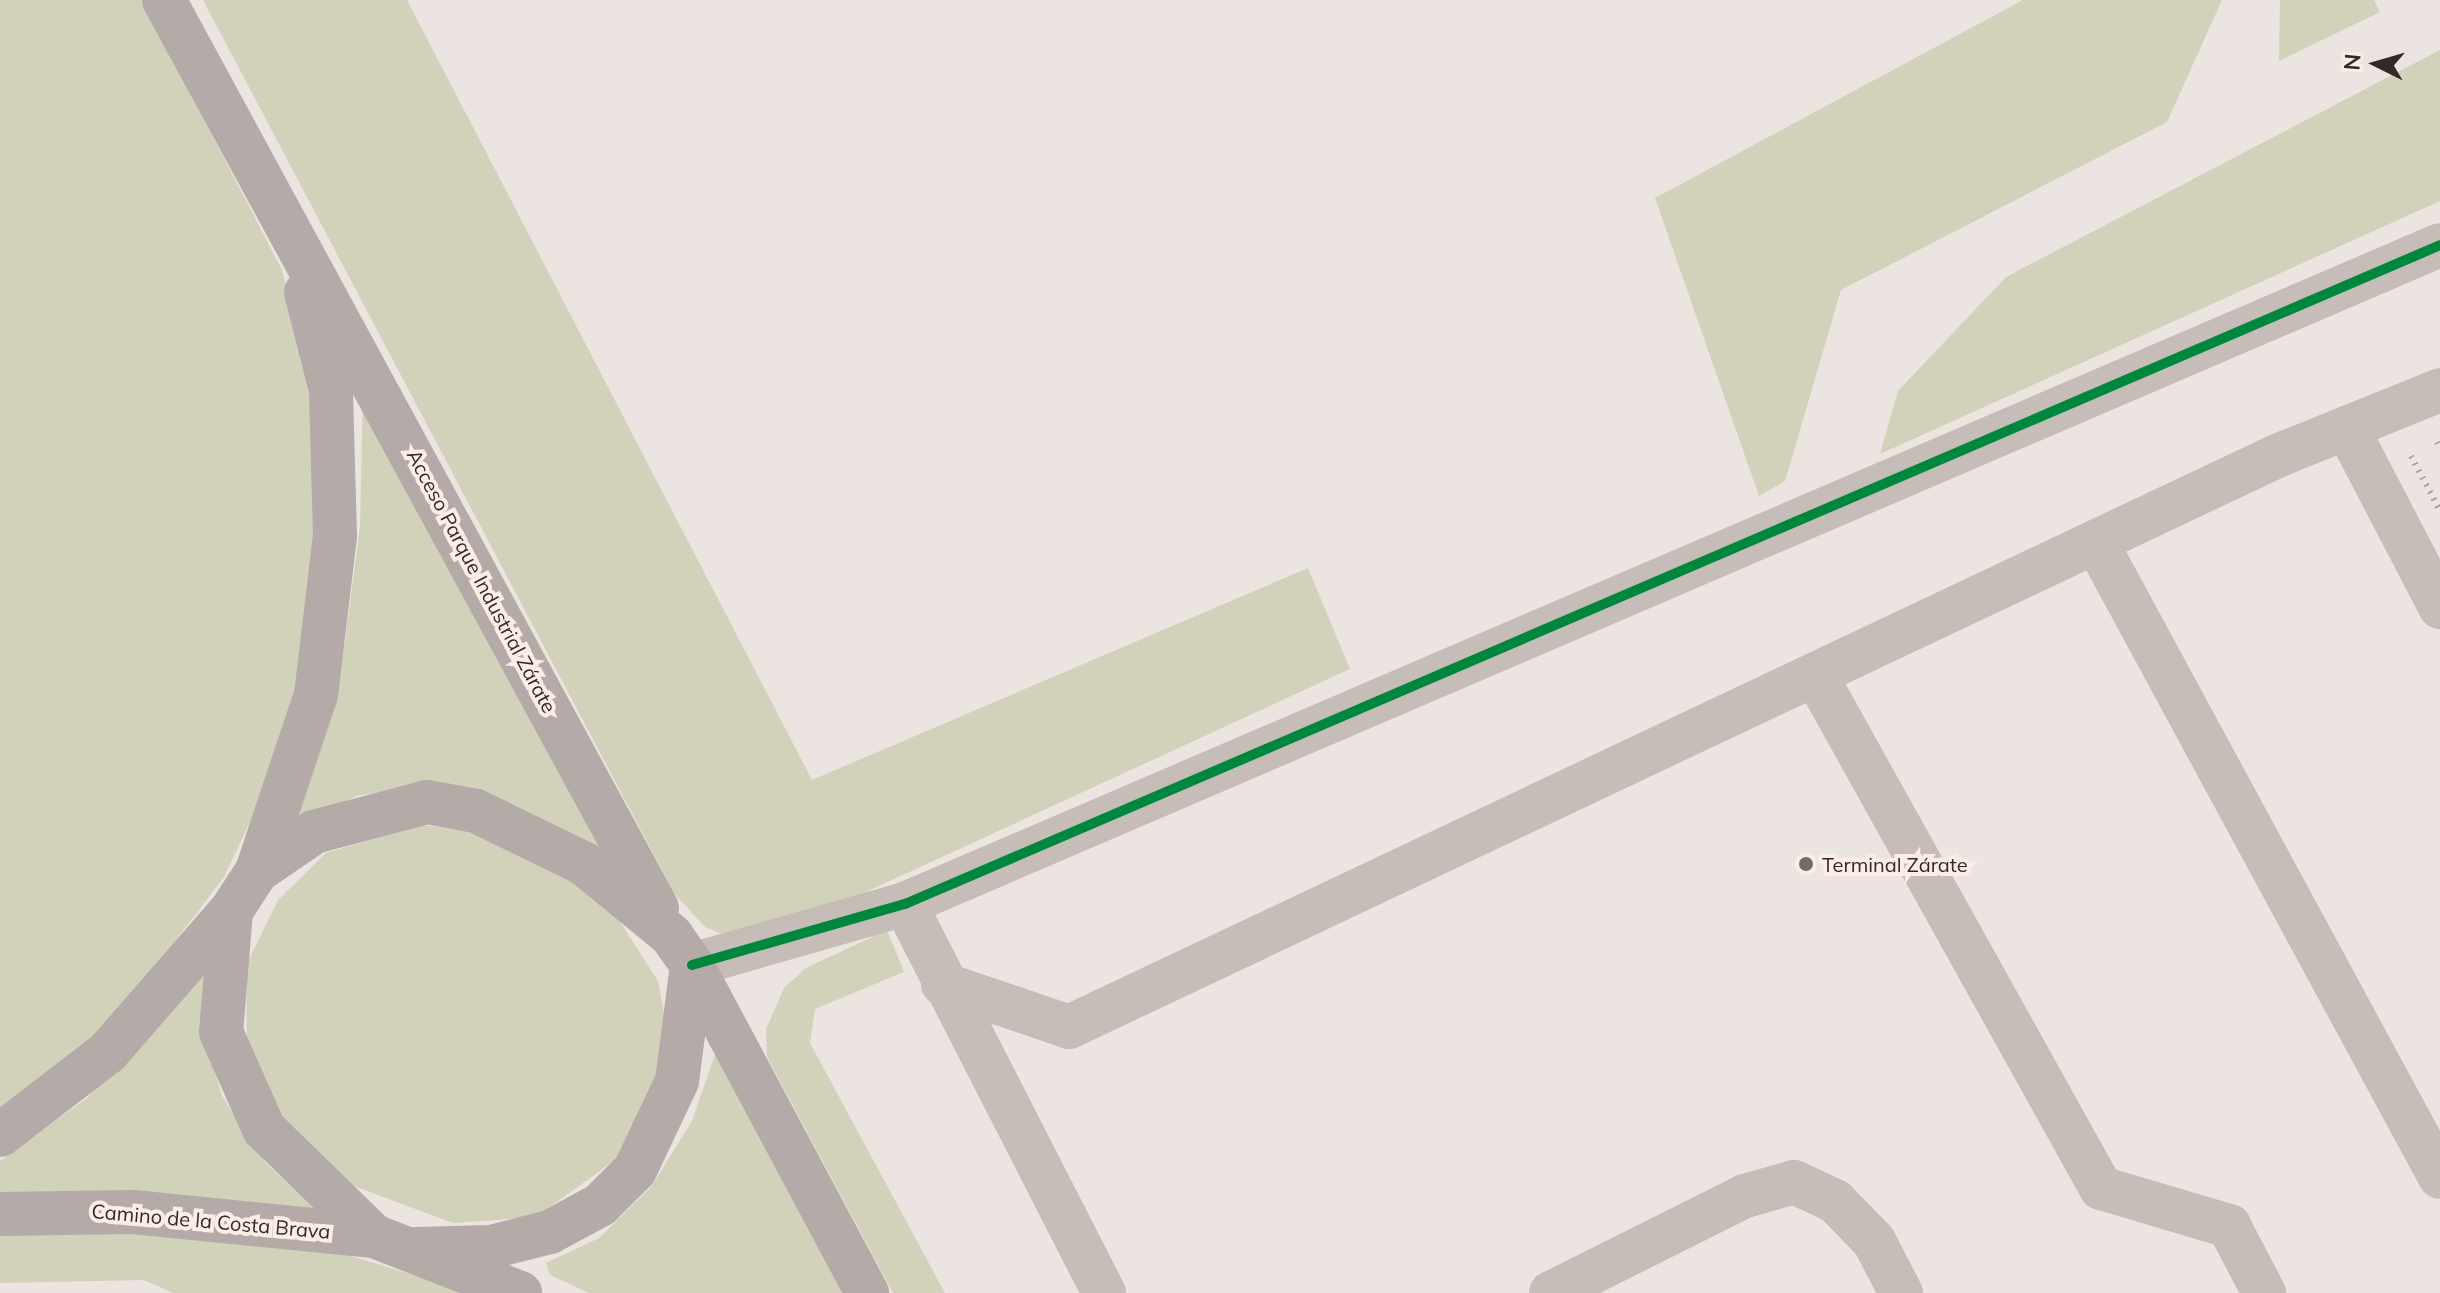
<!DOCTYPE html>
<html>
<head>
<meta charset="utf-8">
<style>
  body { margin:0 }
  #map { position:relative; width:2440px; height:1293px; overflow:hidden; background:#ece4e0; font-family:Mulish,sans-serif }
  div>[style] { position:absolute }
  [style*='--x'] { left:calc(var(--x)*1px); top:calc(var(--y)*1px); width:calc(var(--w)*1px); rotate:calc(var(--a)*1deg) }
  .green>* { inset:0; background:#d2d1b9 }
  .minor>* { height:44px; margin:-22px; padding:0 22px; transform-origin:22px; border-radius:22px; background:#c6bcb8 }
  .major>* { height:44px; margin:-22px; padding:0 22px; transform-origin:22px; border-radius:22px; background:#b4aaa8 }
  .rail>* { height:6px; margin-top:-3px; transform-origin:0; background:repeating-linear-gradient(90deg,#ada5a3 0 2px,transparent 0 8px) }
  .cycleway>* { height:10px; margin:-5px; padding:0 5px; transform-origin:5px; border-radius:5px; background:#00873e }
  .dots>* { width:22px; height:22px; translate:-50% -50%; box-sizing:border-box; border:4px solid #faede6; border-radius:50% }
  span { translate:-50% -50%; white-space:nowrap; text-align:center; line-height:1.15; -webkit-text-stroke:8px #faede6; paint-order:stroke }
  .street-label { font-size:20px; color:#362827 }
  .poi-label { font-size:20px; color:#362827 }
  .left { translate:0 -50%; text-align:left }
  .north { position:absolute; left:2336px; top:24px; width:80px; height:80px; -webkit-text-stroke:6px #faede6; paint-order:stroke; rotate:275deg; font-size:22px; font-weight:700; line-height:32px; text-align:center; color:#362827 }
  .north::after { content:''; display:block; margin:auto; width:28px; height:36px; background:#362827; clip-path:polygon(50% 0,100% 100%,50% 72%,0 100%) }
</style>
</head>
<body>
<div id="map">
  <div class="green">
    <i style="clip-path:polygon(0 0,142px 0,282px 270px,307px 372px,317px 492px,303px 664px,261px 799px,224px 877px,114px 1022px,0 1114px)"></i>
    <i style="clip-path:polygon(203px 0,407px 0,812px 780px,1308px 568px,1350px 669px,803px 921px,725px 935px,705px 927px,674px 893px)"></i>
    <i style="clip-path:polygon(2023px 0,2222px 0,2167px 122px,1841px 290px,1785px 481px,1759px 496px,1655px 198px)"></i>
    <i style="clip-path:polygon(2280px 0,2374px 0,2380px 12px,2279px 61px)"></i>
    <i style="clip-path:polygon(2440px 50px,2440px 201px,1880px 454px,1898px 391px,2006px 277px)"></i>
    <i style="clip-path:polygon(363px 391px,616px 865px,420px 785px,356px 796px,287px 830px,335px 698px,345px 642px,360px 526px)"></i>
    <i style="clip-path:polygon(422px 825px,476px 831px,572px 880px,617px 917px,658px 981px,665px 1019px,657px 1081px,619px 1157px,536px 1217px,453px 1223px,354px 1186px,290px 1137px,247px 1051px,246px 966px,278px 900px,326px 853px)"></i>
    <i style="clip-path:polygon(887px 930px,904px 972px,815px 1009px,810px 1043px,945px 1293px,893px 1293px,767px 1057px,766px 1029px,784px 988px,806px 968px)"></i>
    <i style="clip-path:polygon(209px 967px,205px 1039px,222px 1096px,265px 1162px,321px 1214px,0 1198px,0 1161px,87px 1098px)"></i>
    <i style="clip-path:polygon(716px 1052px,849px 1293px,589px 1293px,550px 1275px,546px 1263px,599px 1238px,651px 1187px,692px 1121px)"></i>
    <i style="clip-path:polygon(58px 1225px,324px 1248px,474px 1293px,173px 1293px,144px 1280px,0 1283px,0 1228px)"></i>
  </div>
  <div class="minor">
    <i style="--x:2347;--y:428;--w:202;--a:62.5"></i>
    <i style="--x:2096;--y:542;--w:722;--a:61.55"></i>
    <i style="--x:1816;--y:676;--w:586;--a:60.9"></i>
    <i style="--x:2101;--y:1188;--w:134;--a:16.5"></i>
    <i style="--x:2229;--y:1226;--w:76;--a:62.4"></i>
    <i style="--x:905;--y:904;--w:437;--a:62.9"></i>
    <i style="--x:692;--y:965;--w:222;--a:-16"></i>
    <i style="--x:905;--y:904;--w:1670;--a:-23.23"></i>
    <i style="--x:943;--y:984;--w:133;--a:18.8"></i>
    <i style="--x:1069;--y:1027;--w:1336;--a:-25.3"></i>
    <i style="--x:2277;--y:456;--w:176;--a:-22"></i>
    <i style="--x:1551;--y:1293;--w:217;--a:-26.6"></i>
    <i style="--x:1745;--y:1196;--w:51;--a:-15.9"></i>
    <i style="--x:1794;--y:1182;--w:45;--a:24.9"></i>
    <i style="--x:1835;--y:1201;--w:56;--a:45.7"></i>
    <i style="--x:1874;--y:1241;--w:59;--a:62.6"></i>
  </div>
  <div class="major">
    <i style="--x:164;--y:0;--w:1033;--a:61.5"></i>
    <i style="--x:257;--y:871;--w:186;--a:-71.5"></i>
    <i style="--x:316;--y:695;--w:160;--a:-83.2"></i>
    <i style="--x:335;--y:536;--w:146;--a:-91.6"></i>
    <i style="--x:331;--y:390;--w:101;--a:-104.3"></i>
    <i style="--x:692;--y:965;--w:372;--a:61.9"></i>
    <i style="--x:0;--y:1135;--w:135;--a:-37.5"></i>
    <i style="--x:107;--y:1053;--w:187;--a:-48.9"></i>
    <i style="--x:0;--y:1214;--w:133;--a:-0.9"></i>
    <i style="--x:133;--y:1212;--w:242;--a:5.7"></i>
    <i style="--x:417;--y:1249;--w:74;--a:-1.5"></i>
    <i style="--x:491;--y:1247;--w:61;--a:-14.3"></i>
    <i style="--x:550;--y:1232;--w:57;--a:-28.4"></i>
    <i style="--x:600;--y:1205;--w:49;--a:-45"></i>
    <i style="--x:635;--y:1170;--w:98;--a:-64.7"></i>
    <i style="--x:677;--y:1081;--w:117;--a:-82.6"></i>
    <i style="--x:692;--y:965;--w:35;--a:-125"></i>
    <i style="--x:672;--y:936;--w:115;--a:-140.6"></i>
    <i style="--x:583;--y:863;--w:119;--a:-154.1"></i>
    <i style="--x:476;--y:811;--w:50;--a:-169.6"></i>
    <i style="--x:427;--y:802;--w:117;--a:165.1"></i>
    <i style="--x:314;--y:832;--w:69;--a:145.6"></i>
    <i style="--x:257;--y:871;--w:48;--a:123"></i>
    <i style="--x:231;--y:911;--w:121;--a:94.7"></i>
    <i style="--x:221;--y:1032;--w:106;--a:66.1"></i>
    <i style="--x:264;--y:1129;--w:153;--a:44.2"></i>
    <i style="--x:374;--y:1236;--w:157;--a:21.3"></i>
  </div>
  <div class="rail">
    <i style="--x:2437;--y:442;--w:7;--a:63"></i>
    <i style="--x:2411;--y:456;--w:62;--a:62.2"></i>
  </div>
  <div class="cycleway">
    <i style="--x:692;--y:965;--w:222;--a:-16"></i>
    <i style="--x:905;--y:904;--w:1670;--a:-23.23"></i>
  </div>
  <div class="dots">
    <i style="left:1806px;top:864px;background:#766a68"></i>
  </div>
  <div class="street-label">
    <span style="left:482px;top:581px;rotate:62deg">Acceso Parque Industrial Zárate</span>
    <span style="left:211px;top:1221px;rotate:5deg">Camino de la Costa Brava</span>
  </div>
  <div class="poi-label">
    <span class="left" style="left:1822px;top:864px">Terminal Zárate</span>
  </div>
  <div class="north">N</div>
</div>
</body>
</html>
